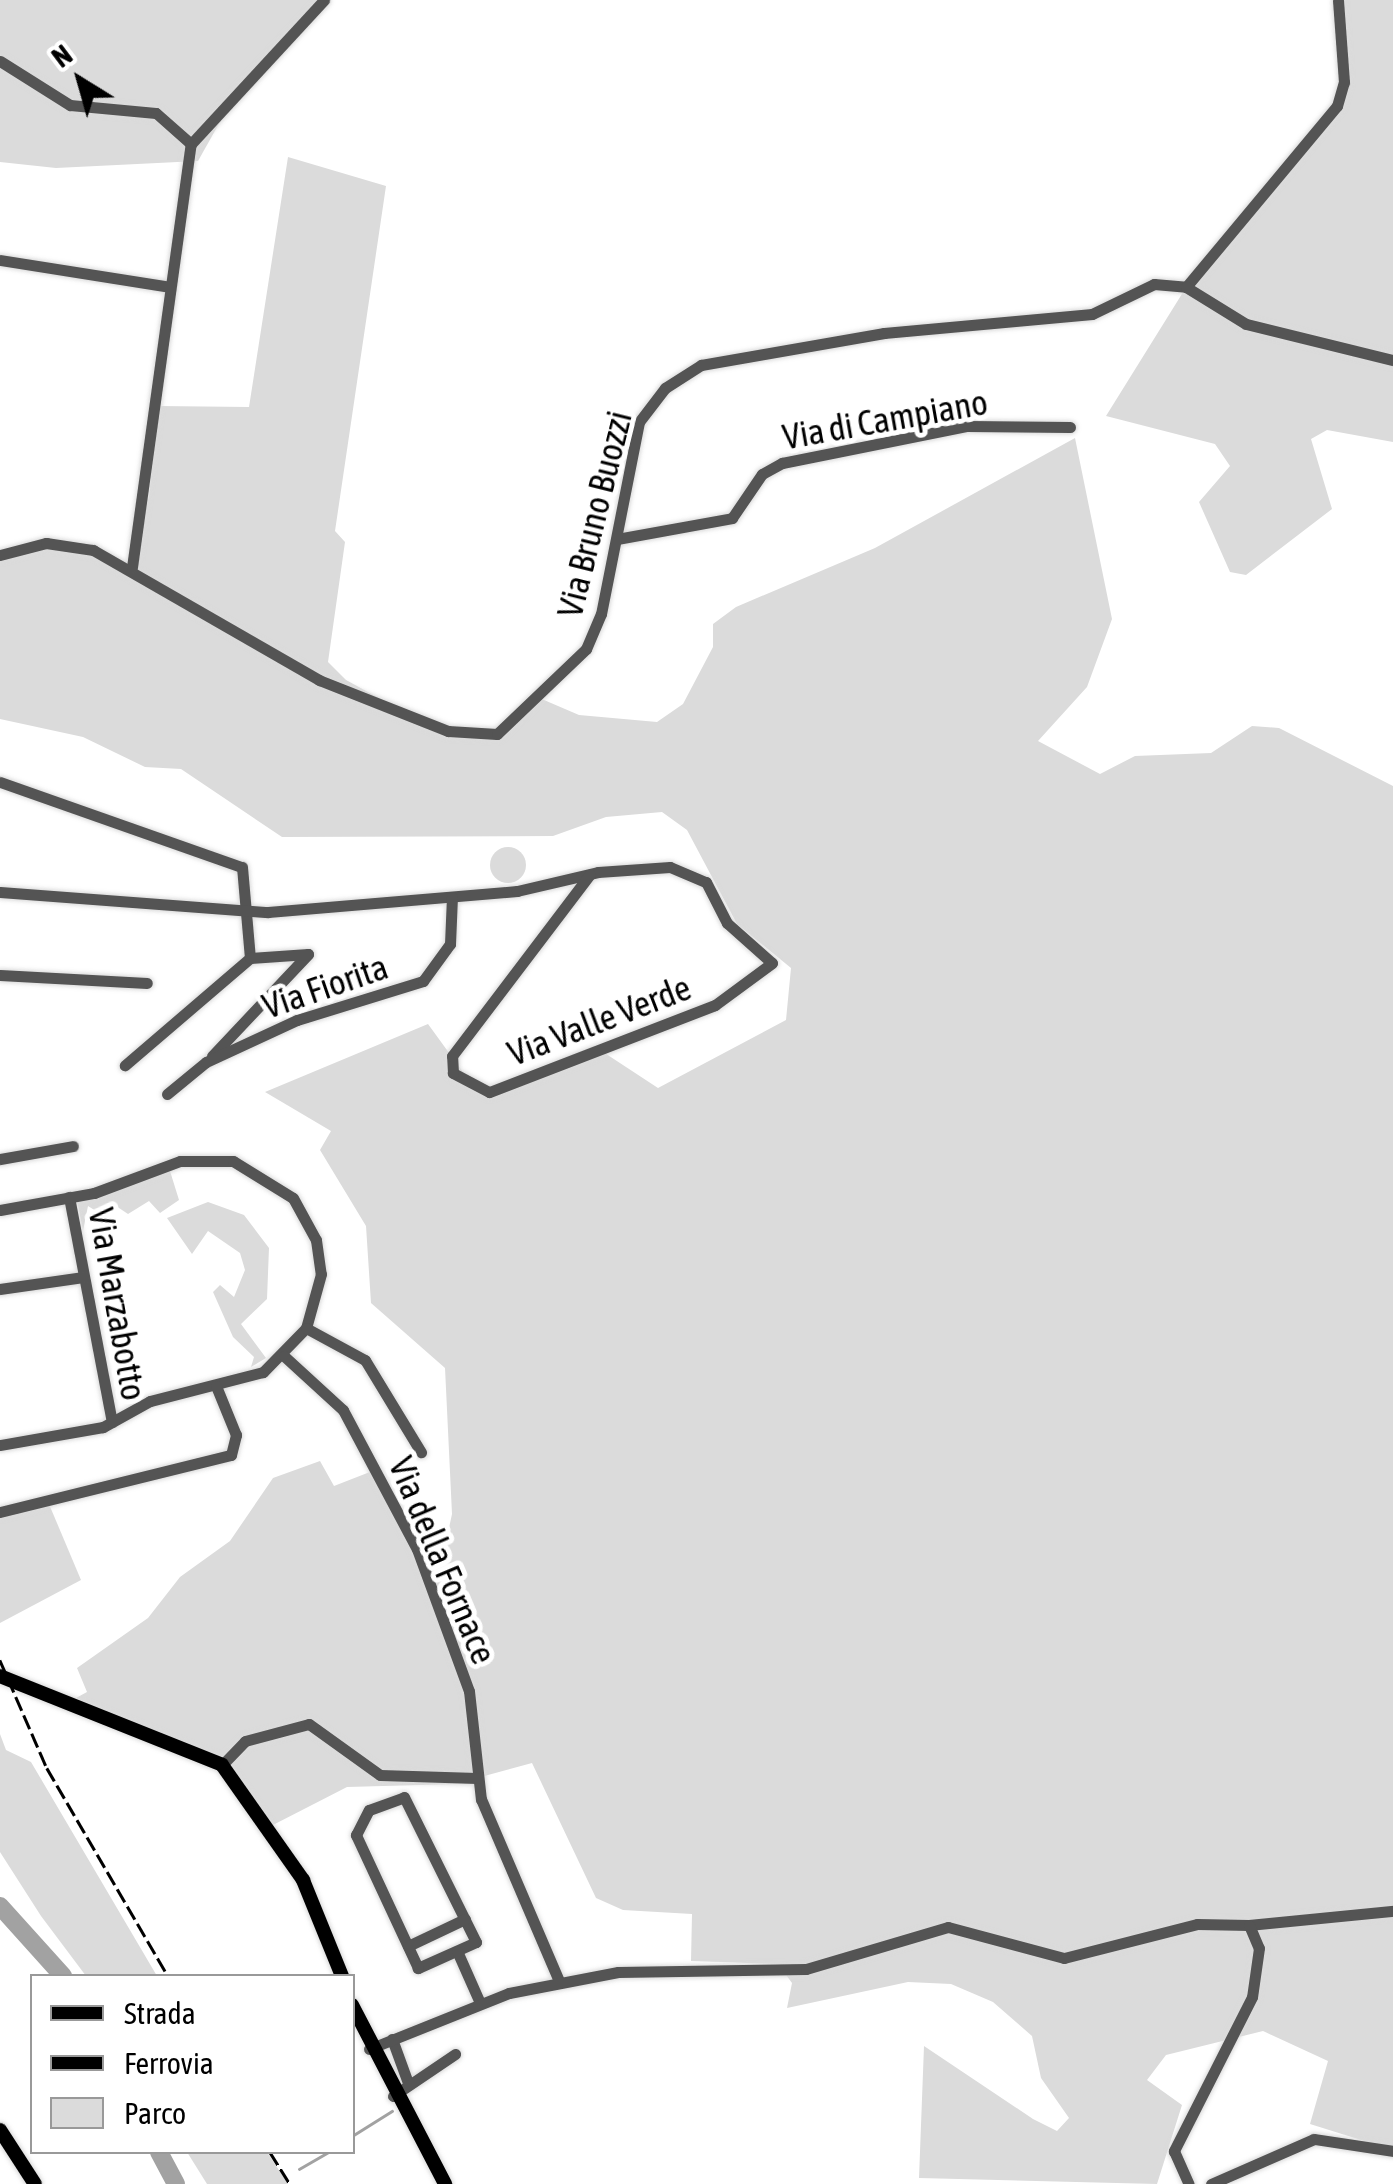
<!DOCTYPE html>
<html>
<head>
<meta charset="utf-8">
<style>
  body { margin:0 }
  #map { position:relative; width:1393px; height:2184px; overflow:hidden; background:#fff; font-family:"Asap Condensed",sans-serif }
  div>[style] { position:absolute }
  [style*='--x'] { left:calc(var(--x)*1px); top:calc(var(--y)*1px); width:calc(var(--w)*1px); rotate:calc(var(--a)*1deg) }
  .green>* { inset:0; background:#dbdbdb }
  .round { border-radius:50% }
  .stream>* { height:2.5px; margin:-1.25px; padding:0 1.25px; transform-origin:1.25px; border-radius:1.25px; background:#a2a2a2 }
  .river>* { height:18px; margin:-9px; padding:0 9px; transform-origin:9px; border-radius:9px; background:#a2a2a2 }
  .roads { filter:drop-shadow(0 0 2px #dbdbdb) drop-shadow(0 0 2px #dbdbdb) }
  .minor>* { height:11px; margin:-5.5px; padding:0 5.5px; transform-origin:5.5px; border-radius:5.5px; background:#545454 }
  .major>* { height:14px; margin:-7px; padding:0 7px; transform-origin:7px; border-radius:7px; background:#000 }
  .rail>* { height:2.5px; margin-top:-1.25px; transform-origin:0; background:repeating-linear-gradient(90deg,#000 0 15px,transparent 0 20px) }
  span { translate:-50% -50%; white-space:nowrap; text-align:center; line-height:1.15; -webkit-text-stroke:10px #fff; paint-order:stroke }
  .street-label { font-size:35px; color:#000 }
  .legend { position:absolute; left:30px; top:1974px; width:325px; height:180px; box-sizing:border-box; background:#fff; border:2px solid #999; margin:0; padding:12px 18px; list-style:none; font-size:30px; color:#000 }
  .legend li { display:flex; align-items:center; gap:20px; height:50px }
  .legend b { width:50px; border:2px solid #999 }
  .north { position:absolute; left:30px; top:30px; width:100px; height:100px; -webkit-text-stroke:8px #fff; paint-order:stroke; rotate:323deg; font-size:28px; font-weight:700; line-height:40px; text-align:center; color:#000 }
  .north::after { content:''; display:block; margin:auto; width:35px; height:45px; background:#000; clip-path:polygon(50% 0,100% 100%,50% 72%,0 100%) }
</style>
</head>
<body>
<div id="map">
  <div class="green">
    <i style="clip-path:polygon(0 0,329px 0,234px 97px,198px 161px,56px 168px,0 162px)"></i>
    <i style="clip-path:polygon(1340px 0,1393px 0,1393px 442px,1327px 430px,1311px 439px,1332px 509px,1246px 575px,1230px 572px,1199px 502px,1230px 466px,1215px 444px,1106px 416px,1195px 273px,1344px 98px)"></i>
    <i style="clip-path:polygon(288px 157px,386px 186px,335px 531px,345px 542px,328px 662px,346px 680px,406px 713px,472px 732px,493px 731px,537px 697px,579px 715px,657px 722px,683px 704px,713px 647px,713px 624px,736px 607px,875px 548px,1075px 438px,1112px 619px,1087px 687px,1038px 741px,1100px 774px,1135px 756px,1211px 753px,1252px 726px,1279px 728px,1393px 786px,1393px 2150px,1310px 2124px,1328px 2061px,1263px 2031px,1166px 2055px,1147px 2080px,1182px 2105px,1157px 2184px,919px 2178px,924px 2046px,1033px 2119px,1057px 2131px,1069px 2118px,1041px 2078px,1032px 2036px,993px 2002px,951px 1984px,908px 1982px,787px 2008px,792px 1983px,778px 1964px,691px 1961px,692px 1914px,623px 1910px,596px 1898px,532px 1763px,455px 1784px,347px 1787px,271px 1826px,229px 1773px,76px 1698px,87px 1692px,77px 1668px,148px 1618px,180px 1577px,230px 1541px,273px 1478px,320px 1461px,334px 1486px,375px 1470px,421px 1561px,441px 1565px,452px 1514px,445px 1368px,371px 1303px,366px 1226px,320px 1150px,331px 1131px,265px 1092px,428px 1024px,468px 1079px,488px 1088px,594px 1046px,658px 1088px,786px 1020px,791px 968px,737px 924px,687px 830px,662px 812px,606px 817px,553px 836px,282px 837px,181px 769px,145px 767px,83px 737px,0 719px,0 552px,30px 543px,127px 563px,149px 497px,158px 406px,249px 407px)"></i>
    <i class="round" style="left:490px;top:847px;width:36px;height:36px"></i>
    <i style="clip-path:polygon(170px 1171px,179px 1200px,160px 1213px,149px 1201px,128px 1214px,116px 1206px,107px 1218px,88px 1206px,83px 1231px,77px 1200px)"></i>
    <i style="clip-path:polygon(208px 1202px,244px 1215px,269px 1248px,267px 1299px,241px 1324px,266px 1358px,251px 1367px,254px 1357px,233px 1337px,213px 1292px,220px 1285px,234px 1297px,245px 1270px,240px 1253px,208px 1231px,192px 1254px,167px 1218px)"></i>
    <i style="clip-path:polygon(46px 1497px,81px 1580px,0 1623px,0 1509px)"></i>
    <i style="clip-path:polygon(0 1734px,6px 1750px,31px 1762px,157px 1976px,86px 1976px,41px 1916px,0 1852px)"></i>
    <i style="clip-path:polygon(187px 2152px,267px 2152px,288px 2184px,207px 2184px)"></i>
  </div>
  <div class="stream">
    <i style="--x:352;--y:2136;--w:47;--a:-32"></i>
    <i style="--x:299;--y:2169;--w:34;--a:-30"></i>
  </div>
  <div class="river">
    <i style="--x:0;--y:1906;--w:94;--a:48"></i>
    <i style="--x:159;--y:2152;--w:36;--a:62"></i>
  </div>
  <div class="roads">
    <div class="minor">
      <i style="--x:0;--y:61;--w:83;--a:32.2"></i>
      <i style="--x:70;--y:105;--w:86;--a:5.3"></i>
      <i style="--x:156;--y:113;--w:47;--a:41.5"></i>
      <i style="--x:0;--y:260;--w:172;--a:9"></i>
      <i style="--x:1186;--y:287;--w:236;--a:-50.2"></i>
      <i style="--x:1337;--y:106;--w:25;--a:-74"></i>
      <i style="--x:1344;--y:82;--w:82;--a:-94.2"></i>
      <i style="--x:617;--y:539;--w:117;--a:-10.3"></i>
      <i style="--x:732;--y:518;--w:53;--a:-55.7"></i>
      <i style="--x:762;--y:474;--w:23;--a:-29"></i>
      <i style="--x:782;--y:463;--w:189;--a:-11.3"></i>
      <i style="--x:967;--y:426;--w:103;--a:0.6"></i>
      <i style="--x:0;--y:555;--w:48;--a:-14.6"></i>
      <i style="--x:46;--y:543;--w:48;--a:8.5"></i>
      <i style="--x:93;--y:550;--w:261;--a:29.9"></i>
      <i style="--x:319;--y:680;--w:139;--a:21.6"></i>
      <i style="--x:448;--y:731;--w:49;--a:3.5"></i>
      <i style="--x:497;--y:734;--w:123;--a:-43.7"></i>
      <i style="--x:586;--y:649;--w:38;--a:-67"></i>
      <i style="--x:601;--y:614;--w:196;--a:-78.8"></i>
      <i style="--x:639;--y:422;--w:43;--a:-52.6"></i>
      <i style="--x:665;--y:388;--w:43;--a:-32.6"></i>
      <i style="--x:701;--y:365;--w:186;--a:-9.9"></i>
      <i style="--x:884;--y:333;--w:209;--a:-5.2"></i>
      <i style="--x:1092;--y:314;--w:69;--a:-25.8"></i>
      <i style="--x:1154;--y:284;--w:32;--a:5"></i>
      <i style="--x:1186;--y:287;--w:70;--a:31.7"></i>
      <i style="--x:1246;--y:324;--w:151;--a:13.8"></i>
      <i style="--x:132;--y:567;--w:427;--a:-82.1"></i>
      <i style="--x:191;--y:144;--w:196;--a:-47.3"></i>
      <i style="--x:0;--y:782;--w:256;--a:19.4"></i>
      <i style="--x:242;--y:867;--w:91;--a:85"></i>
      <i style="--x:250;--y:958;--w:165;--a:139.4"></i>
      <i style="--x:0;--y:892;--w:269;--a:4.3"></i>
      <i style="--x:268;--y:912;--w:250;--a:-4.8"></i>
      <i style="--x:517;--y:891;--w:83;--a:-13.2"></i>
      <i style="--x:598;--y:872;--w:72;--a:-4"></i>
      <i style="--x:670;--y:867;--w:39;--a:23"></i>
      <i style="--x:706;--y:882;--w:46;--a:62.9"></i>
      <i style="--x:727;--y:923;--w:60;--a:41.6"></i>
      <i style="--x:772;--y:963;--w:71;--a:143.6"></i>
      <i style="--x:715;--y:1005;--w:242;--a:158.9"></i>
      <i style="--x:489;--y:1092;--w:41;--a:-152.2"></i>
      <i style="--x:453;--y:1073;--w:17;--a:-93"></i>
      <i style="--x:452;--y:1056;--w:228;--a:-52.8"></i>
      <i style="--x:0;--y:975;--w:147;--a:3.1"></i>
      <i style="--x:212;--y:1056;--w:140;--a:-46.7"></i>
      <i style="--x:308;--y:954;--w:58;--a:176.1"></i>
      <i style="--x:167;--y:1094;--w:50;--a:-39.4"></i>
      <i style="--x:206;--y:1062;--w:100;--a:-24.8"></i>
      <i style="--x:297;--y:1020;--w:132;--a:-17.2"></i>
      <i style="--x:423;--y:981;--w:46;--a:-53.9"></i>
      <i style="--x:450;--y:944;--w:47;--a:-87.6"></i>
      <i style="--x:0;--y:1159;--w:74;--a:-10.1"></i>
      <i style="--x:69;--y:1197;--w:229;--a:79.2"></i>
      <i style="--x:0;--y:1210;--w:96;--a:-10.3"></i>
      <i style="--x:94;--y:1193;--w:92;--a:-20.4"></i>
      <i style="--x:180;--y:1161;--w:53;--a:0"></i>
      <i style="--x:233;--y:1161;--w:70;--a:31.7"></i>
      <i style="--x:293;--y:1198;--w:48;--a:61.3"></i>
      <i style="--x:316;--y:1240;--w:34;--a:82"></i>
      <i style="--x:321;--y:1274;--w:56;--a:105.5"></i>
      <i style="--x:306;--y:1328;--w:62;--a:134.3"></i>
      <i style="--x:263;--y:1372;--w:117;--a:165.6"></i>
      <i style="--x:150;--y:1401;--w:54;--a:151"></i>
      <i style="--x:103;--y:1427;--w:105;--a:170.1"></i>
      <i style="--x:0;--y:1289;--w:84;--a:-8.2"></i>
      <i style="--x:306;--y:1328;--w:67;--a:28.5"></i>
      <i style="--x:365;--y:1360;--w:108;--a:58.7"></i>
      <i style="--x:284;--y:1356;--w:80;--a:42.5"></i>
      <i style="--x:343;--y:1410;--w:157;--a:62"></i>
      <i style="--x:417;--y:1549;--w:151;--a:69.9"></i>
      <i style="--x:469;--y:1691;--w:109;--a:83.7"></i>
      <i style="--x:481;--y:1799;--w:198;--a:66.8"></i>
      <i style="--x:0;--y:1512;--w:238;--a:-13.9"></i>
      <i style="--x:231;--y:1455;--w:21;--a:-76"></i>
      <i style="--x:236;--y:1435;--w:53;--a:-112.2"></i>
      <i style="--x:222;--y:1765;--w:33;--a:-46"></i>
      <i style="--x:245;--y:1741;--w:66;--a:-14.9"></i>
      <i style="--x:309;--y:1724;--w:87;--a:35.7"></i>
      <i style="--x:380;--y:1775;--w:97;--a:1.8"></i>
      <i style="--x:404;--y:1797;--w:162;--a:63.6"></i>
      <i style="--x:476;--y:1942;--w:64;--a:155.9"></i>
      <i style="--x:418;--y:1968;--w:147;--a:-115"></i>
      <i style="--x:356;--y:1835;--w:28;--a:-63"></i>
      <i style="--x:369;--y:1810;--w:37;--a:-20"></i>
      <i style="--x:1249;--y:1925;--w:145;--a:-5.6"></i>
      <i style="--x:408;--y:1946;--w:63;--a:-25.3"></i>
      <i style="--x:457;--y:1951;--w:57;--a:66.1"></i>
      <i style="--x:392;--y:2039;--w:47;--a:70"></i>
      <i style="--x:369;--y:2049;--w:151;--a:-21.8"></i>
      <i style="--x:509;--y:1993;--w:111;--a:-10.9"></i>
      <i style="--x:618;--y:1972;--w:188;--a:-0.9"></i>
      <i style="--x:806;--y:1969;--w:148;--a:-16.5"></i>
      <i style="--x:948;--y:1927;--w:120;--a:15"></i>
      <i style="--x:1064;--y:1958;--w:137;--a:-14.3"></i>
      <i style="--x:1197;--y:1924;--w:52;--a:1.1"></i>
      <i style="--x:1249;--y:1925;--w:25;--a:67"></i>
      <i style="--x:1259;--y:1948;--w:49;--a:98.1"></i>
      <i style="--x:1252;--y:1997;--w:173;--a:116.9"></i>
      <i style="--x:1174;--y:2151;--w:36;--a:66"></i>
      <i style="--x:393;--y:2096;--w:75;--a:-34.1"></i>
      <i style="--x:1211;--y:2184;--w:112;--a:-23.6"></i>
      <i style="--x:1314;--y:2139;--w:80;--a:8.6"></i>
    </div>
    <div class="major">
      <i style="--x:0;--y:1676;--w:239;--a:21.8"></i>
      <i style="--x:222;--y:1765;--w:141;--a:54.8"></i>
      <i style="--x:303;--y:1880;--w:104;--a:67.9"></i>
      <i style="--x:352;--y:2005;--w:202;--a:62.5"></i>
      <i style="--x:0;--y:2130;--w:64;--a:57.1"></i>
    </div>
  </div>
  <div class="rail">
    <i style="--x:0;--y:1660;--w:118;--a:66.5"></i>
    <i style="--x:47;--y:1768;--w:241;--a:59.8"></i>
    <i style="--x:270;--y:2152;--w:38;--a:58"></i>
  </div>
  <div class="street-label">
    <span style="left:885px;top:419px;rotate:-10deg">Via di Campiano</span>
    <span style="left:594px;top:514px;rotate:-76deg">Via Bruno Buozzi</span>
    <span style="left:325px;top:986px;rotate:-19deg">Via Fiorita</span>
    <span style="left:599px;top:1020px;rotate:-21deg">Via Valle Verde</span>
    <span style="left:118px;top:1304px;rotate:80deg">Via Marzabotto</span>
    <span style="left:443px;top:1560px;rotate:67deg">Via della Fornace</span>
  </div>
  <ul class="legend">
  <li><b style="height:12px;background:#000"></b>Strada</li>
  <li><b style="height:12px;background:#000"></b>Ferrovia</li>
  <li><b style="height:28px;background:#dbdbdb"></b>Parco</li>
  </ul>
  <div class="north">N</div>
</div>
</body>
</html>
